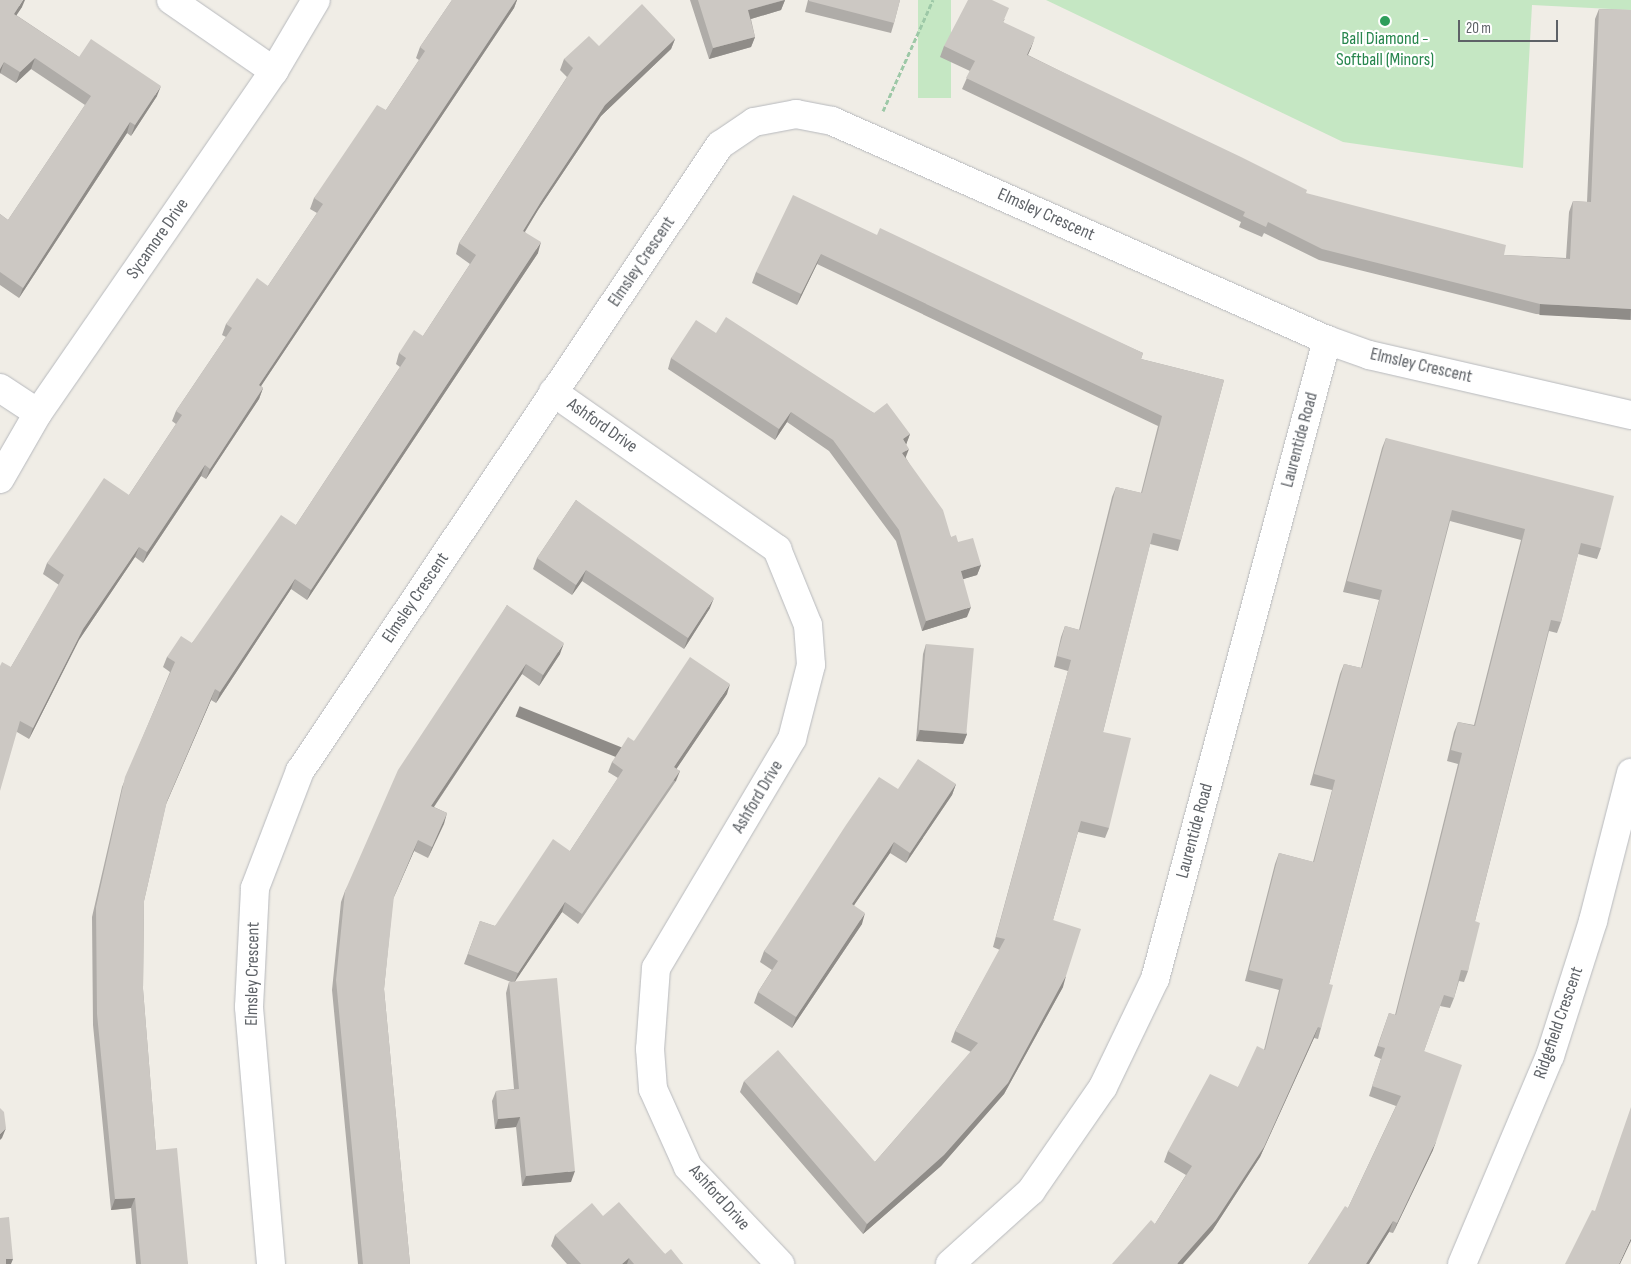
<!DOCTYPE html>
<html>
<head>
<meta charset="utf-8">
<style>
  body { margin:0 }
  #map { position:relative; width:1631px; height:1264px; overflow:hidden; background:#f0ede6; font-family:"Sofia Sans Condensed",sans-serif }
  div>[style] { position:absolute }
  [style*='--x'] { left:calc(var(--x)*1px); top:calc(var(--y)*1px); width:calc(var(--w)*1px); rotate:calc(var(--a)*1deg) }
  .green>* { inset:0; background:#c5e7c3; transform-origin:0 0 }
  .path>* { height:3px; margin-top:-1.5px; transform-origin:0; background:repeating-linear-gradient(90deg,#9dc8a7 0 5px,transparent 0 7.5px) }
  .roads { filter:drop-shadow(0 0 1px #b7b9bd) drop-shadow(0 0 1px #b7b9bd) }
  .minor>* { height:28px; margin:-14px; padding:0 14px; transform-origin:14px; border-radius:14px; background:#fff }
  .wall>* { inset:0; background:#afaca8 }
  .shaded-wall>* { inset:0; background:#8f8c88; transform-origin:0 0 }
  .building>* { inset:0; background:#ccc8c3; transform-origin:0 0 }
  .dots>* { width:14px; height:14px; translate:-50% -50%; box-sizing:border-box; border:2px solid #fff; border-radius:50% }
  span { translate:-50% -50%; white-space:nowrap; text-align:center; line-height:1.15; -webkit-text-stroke:4.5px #fff; paint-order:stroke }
  .leisure-label { font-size:18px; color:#27864d }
  .street-label { font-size:18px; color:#5e6267 }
  .scale { position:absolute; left:1458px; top:20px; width:100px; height:22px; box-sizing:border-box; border:2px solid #5e6267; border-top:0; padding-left:6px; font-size:15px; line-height:18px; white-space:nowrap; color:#5e6267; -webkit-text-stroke:4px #fff; paint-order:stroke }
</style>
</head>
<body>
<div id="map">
  <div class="green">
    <i style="left:918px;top:0;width:33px;height:98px"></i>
    <i style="clip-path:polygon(1046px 0,1631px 0,1631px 10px,1532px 5px,1523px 168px,1343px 142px)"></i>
  </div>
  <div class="path">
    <i style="--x:883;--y:111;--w:122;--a:-65.8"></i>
  </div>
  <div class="roads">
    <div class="minor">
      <i style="--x:171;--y:0;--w:125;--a:34.6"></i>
      <i style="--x:0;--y:388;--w:45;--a:33.3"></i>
      <i style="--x:553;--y:392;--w:274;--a:35"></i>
      <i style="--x:777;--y:549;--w:82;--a:67.8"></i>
      <i style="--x:808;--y:625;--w:40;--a:85.7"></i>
      <i style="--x:811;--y:665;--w:76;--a:104.4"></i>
      <i style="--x:792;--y:739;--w:266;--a:120.7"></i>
      <i style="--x:656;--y:968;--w:81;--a:94.2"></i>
      <i style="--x:650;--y:1049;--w:40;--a:85.7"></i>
      <i style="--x:653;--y:1089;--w:85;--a:65.8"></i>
      <i style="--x:688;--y:1167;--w:134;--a:46.5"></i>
      <i style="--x:0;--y:479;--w:76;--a:-60.1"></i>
      <i style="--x:38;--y:413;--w:416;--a:-55.4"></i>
      <i style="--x:274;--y:71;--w:82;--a:-59.4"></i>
      <i style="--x:271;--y:1264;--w:258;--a:-94.9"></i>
      <i style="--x:249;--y:1007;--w:119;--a:-87.1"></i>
      <i style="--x:255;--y:888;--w:125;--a:-69"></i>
      <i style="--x:300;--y:771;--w:754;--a:-56.14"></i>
      <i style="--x:720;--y:145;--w:41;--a:-34.1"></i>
      <i style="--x:754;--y:122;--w:43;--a:-10.8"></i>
      <i style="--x:796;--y:114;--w:37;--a:11"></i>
      <i style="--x:832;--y:121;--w:541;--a:23.87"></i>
      <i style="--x:1327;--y:340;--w:45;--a:19.7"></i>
      <i style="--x:1369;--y:355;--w:269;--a:12.9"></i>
      <i style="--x:950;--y:1264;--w:109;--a:-42"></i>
      <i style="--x:1031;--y:1191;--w:126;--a:-55.3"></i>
      <i style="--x:1103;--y:1087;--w:120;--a:-64.3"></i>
      <i style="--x:1155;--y:979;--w:662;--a:-74.93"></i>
      <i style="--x:1462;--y:1264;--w:226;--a:-67.1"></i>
      <i style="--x:1550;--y:1056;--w:142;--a:-72.3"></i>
      <i style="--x:1593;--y:921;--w:153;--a:-75.6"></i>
    </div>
  </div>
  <div class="wall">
    <i style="clip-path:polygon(0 0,22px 7px,16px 15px,79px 57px,157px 96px,131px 136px,127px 133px,19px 298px,0 285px,0 214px,8px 220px,85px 105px,31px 69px,16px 83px,0 73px)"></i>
    <i style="clip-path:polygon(452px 0,517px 0,514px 8px,261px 386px,263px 388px,259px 399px,206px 479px,201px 476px,143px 563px,135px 557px,79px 640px,29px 739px,17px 732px,11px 667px,59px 585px,43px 574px,47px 563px,129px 495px,176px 424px,172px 421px,176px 411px,226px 337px,222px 335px,226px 324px,268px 286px,317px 213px,310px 209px,314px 198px,386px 110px,419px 60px,416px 58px,420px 47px)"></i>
    <i style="clip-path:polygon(690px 0,785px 0,781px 10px,751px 19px,755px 37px,751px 47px,709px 59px)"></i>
    <i style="clip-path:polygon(808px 0,900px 0,894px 23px,891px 33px,805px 12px)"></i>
    <i style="clip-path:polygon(1599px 9px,1631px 10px,1631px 320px,1536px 314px,1319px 260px,1264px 233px,1262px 237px,1239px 227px,1241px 222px,962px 89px,970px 71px,940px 57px,944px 46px,1005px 19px,1003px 22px,1031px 48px,1028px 55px,1306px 194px,1504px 255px,1566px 258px,1569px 212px,1573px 201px,1587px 202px,1595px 19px)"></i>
    <i style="clip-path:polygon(675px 39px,671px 49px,601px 116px,538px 210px,525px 232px,538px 253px,307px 600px,291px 589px,216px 703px,211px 700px,166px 804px,144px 901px,143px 989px,156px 1150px,188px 1264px,136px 1264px,131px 1208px,111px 1210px,93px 1025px,92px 917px,122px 787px,170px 672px,163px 667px,167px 657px,192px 643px,296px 525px,400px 367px,396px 364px,399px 353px,423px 336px,470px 264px,456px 254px,459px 243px,567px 77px,560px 70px,564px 59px,599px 46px)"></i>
    <i style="clip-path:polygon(877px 235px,1143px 353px,1141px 359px,1224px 380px,1181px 540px,1178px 551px,1150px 544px,1103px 732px,1109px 828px,1105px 838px,1078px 832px,1053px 920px,1063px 987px,1004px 1094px,941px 1166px,863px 1234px,740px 1092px,744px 1081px,875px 1162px,971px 1052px,951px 1042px,955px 1031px,1000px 950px,993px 947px,1068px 671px,1054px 667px,1061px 637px,1065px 626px,1079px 630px,1112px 497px,1116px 487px,1141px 493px,1158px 426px,817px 264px,797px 305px,752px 283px,756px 272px)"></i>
    <i style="clip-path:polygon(716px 333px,874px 413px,910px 434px,906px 444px,906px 458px,951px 537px,958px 542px,981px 565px,977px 575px,963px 579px,967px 617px,922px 631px,896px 541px,829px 451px,787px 422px,775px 440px,668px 369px,671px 358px)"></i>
    <i style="clip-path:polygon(1386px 438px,1601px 548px,1597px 559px,1578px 554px,1561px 622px,1557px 633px,1549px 631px,1475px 921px,1468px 971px,1464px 982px,1459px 981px,1454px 998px,1450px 1008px,1440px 1006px,1424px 1051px,1433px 1150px,1393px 1233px,1389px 1232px,1369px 1264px,1308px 1264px,1348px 1208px,1396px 1106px,1369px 1096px,1381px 1059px,1374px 1056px,1389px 1013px,1395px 1015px,1427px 889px,1458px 764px,1447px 761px,1454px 732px,1458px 722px,1474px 725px,1521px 540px,1450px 521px,1329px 984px,1321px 1028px,1318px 1039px,1314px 1038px,1260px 1157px,1212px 1231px,1155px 1224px,1186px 1175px,1164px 1162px,1168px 1151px,1238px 1087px,1264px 1050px,1279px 990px,1245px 981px,1275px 864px,1279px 853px,1313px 862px,1332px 790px,1310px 785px,1340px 674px,1344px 664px,1361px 668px,1379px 600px,1343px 592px,1382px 448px)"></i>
    <i style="clip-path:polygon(576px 500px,710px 608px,684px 649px,582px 581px,572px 595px,533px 569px,537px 558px)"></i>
    <i style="clip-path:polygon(507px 605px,560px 654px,539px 686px,522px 674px,434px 807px,447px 813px,428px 858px,414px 851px,393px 898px,384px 989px,410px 1264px,358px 1264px,332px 990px,341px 902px,345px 891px)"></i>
    <i style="clip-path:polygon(926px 644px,967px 734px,963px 744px,916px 741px,923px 654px)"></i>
    <i style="clip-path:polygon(727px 694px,676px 769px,676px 781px,578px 924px,562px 912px,515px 981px,571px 1182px,522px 1186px,516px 1127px,495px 1129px,492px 1101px,496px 1091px,514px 1089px,506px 993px,509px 982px,511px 982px,464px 964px,480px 921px,495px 926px,570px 851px,618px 778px,608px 772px,612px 762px,634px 741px)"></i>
    <i style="clip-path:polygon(956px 784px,952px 795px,906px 863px,890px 853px,854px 905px,862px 924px,792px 1028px,754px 1003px,758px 992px,772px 970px,760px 962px,764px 951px,898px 789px)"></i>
    <i style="clip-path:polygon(603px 1216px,665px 1254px,683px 1264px,567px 1264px,551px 1246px,555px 1235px)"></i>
  </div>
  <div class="shaded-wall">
    <i style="clip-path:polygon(23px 0,25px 0,22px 7px,10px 25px,14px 14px)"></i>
    <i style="clip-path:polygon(516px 0,517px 0,514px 8px,255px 395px,259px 385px)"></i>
    <i style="clip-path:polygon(785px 0,781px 10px,744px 21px,748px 10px)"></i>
    <i style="clip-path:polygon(755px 37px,751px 47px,709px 59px,713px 48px)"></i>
    <i style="clip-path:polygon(1035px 37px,1031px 48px,1023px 65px,1027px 55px)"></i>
    <i style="clip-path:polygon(675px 39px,671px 49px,601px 116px,538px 210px,519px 241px,523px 231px,542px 200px,605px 105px)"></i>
    <i style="clip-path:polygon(35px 58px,31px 69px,16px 83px,20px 72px)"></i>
    <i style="clip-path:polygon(4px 62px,0 74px,0 69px)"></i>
    <i style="clip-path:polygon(161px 86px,157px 96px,131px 136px,135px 125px)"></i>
    <i style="clip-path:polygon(130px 122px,127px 133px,19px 298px,23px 288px)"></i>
    <i style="clip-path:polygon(541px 242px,538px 253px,307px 600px,311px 590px)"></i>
    <i style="clip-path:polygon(821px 254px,817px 264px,797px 305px,801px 294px)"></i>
    <i style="left:1540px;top:304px;width:91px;height:11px;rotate:3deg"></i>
    <i style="clip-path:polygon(263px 388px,259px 399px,206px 479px,210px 469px)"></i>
    <i style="clip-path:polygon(791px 412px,787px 422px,775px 440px,779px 429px)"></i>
    <i style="clip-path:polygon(910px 434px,906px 445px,903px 439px)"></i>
    <i style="clip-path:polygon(909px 449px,905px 459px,902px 453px)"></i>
    <i style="clip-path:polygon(205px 465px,201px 476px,143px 563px,147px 552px)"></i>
    <i style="clip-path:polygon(139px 547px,135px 557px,79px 640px,29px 739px,33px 728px,83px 629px)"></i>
    <i style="clip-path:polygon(981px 565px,977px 575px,957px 581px,961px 571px)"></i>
    <i style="clip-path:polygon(586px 570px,582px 581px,572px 595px,576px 585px)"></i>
    <i style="clip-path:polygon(295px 579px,291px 589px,216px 703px,220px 692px)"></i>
    <i style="clip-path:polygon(714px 598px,710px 608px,684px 649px,688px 638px)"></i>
    <i style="clip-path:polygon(971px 607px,967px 617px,922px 631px,926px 621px)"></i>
    <i style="clip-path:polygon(564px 643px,560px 654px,539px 686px,543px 675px)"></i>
    <i style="clip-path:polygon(526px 664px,522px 674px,427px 817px,431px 806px)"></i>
    <i style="clip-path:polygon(730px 684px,727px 694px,671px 777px,674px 767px)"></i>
    <i style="clip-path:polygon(215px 689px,211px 700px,163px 811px,167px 801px)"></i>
    <i style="clip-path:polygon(920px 730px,967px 734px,963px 744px,916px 741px)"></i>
    <i style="left:680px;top:771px;width:11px;height:173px;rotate:112deg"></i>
    <i style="clip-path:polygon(956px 784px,952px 795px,906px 863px,910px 853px)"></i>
    <i style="clip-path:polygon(447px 813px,444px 824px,428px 858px,432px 847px)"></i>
    <i style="clip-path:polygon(418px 840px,414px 851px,390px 906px,394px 896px)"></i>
    <i style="clip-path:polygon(894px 842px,890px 853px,848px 914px,852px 904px)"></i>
    <i style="clip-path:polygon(565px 902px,562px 912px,514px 983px,518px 973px)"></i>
    <i style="clip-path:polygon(865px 913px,862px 924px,792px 1028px,796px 1017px)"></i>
    <i style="clip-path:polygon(1066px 976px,1063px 987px,1004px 1094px,941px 1166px,863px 1234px,867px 1224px)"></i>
    <i style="clip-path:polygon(1318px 1027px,1314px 1038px,1260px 1157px,1212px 1231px,1183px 1264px,1177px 1264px)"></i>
    <i style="clip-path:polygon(520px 1117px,516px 1127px,495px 1129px,498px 1119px)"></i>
    <i style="clip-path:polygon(6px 1128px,2px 1138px,0 1140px,0 1134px)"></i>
    <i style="clip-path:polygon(1437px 1139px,1433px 1150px,1393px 1233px,1397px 1223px)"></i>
    <i style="clip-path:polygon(575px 1171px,571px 1182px,522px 1186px,526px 1176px)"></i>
    <i style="clip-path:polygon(135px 1198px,131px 1208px,111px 1210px,115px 1199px)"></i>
    <i style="clip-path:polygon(1393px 1221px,1389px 1232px,1369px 1264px,1366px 1264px)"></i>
    <i style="clip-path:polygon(1631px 1238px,1631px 1241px,1620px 1264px,1619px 1264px)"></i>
    <i style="clip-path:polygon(629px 1258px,627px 1264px,622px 1264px)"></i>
    <i style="clip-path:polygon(6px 1259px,13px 1259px,11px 1264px,4px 1264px)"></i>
  </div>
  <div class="building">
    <i style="clip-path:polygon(0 0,23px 0,14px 14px,79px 57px,91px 39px,161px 86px,135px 125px,130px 122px,23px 288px,0 272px,0 214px,8px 220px,91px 96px,35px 58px,20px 72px,4px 62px,0 69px)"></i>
    <i style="clip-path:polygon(452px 0,516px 0,259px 385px,263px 388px,210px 469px,205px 465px,147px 552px,139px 547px,83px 629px,33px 728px,20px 721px,0 791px,0 666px,2px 662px,11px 667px,64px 575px,47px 563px,104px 478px,129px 495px,182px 415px,176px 411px,232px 328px,226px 324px,257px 278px,268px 286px,323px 204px,314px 198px,377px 105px,386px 110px,425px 51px,420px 47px)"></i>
    <i style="clip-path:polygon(698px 0,784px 0,748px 10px,755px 37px,713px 48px)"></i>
    <i style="clip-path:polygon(809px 0,900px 0,894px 23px,809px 1px)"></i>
    <i style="clip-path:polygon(968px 0,992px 0,1009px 8px,1003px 22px,1035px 37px,1027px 55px,1241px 157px,1307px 190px,1306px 193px,1506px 245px,1504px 255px,1570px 259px,1573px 201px,1591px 202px,1599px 9px,1631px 10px,1631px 309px,1540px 304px,1322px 249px,1268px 222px,1266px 227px,1243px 216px,1245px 212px,966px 78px,975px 61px,944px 46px)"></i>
    <i style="clip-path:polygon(642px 4px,675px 39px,605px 105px,542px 200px,523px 231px,541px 242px,311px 590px,295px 579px,220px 692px,215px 689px,167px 801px,144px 901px,143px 989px,156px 1150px,177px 1148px,188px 1264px,141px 1264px,135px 1198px,115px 1199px,97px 1014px,96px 907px,125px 777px,175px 662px,167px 657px,181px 636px,192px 643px,281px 515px,296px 525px,406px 358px,399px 353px,414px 330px,423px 336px,476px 255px,459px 243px,573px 68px,564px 59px,589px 36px,599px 46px)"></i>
    <i style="clip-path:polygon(793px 195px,877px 235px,880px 228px,1143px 353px,1141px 359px,1224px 380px,1181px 540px,1153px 533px,1103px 732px,1131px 738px,1109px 828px,1081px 821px,1053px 920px,1081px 929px,1066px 976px,1008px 1083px,944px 1155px,867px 1224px,744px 1081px,778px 1050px,875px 1162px,978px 1043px,955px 1031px,1005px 939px,996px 937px,1071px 660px,1057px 656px,1065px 626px,1080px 630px,1116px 487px,1142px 493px,1162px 416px,821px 254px,801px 294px,756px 272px)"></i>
    <i style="clip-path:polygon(726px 317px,874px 413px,887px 403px,910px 434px,903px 439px,909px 449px,902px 453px,943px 510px,951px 537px,956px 535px,958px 542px,973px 538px,981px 565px,961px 571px,971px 607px,926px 621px,899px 530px,833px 440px,791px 412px,779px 429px,671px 358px,696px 320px,716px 333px)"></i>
    <i style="clip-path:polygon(1386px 438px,1614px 496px,1601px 548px,1581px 543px,1561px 622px,1551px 620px,1475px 921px,1480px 923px,1468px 971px,1461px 970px,1454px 998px,1444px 995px,1424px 1051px,1462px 1065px,1437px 1139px,1397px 1223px,1393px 1221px,1366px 1264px,1308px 1264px,1345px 1206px,1348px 1208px,1401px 1096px,1372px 1086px,1385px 1048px,1378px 1046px,1389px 1013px,1396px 1015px,1431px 878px,1462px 753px,1451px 750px,1458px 722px,1475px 726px,1525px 529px,1452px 510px,1329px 984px,1333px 985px,1321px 1028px,1318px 1027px,1264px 1147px,1216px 1220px,1177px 1264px,1112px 1264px,1151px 1220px,1155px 1224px,1192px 1166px,1168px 1151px,1210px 1074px,1238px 1087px,1257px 1046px,1265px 1050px,1283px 979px,1249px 970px,1279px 853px,1314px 862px,1335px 780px,1314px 774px,1344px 664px,1362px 668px,1382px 590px,1347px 581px)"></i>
    <i style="clip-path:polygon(576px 500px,714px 598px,688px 638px,586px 570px,576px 585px,537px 558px)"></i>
    <i style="clip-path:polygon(507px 605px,564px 643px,543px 675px,526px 664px,431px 806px,447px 813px,432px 847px,418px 840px,394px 896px,384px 989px,410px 1264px,363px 1264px,336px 980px,345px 891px,398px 770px)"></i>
    <i style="left:926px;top:644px;width:48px;height:86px;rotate:5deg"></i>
    <i style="clip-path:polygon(690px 657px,730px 684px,674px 767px,680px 771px,582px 914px,565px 902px,518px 973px,468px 954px,480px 921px,495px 926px,553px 839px,570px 851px,623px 770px,612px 762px,628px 737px,634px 741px)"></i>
    <i style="clip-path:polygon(918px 759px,956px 784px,910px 853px,894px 842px,852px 904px,865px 913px,796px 1017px,758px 992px,778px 961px,764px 951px,846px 825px,879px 777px,898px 789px)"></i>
    <i style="clip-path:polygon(557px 978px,575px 1171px,526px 1176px,520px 1117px,498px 1119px,496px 1091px,519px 1089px,509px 982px)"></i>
    <i style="clip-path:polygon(1631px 1107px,1631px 1238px,1619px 1264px,1565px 1264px,1592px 1210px,1595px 1211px)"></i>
    <i style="clip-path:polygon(0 1108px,4px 1112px,6px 1128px,0 1134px)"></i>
    <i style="clip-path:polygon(619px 1202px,665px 1254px,671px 1249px,683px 1264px,634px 1264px,629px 1258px,622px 1264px,581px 1264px,555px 1235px,592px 1203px,603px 1216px)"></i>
    <i style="clip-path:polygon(9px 1217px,13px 1259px,6px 1259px,6px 1264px,0 1264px,0 1218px)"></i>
  </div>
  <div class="dots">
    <i style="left:1385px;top:21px;background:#2e9e5b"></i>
  </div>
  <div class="leisure-label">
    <span style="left:1385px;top:50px">Ball Diamond -<br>Softball (Minors)</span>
  </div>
  <div class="street-label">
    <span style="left:1046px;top:215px;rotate:24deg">Elmsley Crescent</span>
    <span style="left:158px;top:239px;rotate:-55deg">Sycamore Drive</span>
    <span style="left:642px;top:262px;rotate:-56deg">Elmsley Crescent</span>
    <span style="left:1421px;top:366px;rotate:13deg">Elmsley Crescent</span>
    <span style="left:602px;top:426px;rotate:35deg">Ashford Drive</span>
    <span style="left:1300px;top:440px;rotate:-75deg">Laurentide Road</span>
    <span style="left:416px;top:598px;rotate:-56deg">Elmsley Crescent</span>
    <span style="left:758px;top:797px;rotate:-59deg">Ashford Drive</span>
    <span style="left:1195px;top:831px;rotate:-75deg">Laurentide Road</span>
    <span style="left:253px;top:974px;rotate:-89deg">Elmsley Crescent</span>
    <span style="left:1559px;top:1023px;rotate:-71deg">Ridgefield Crescent</span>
    <span style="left:719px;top:1198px;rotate:48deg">Ashford Drive</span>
  </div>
  <div class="scale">20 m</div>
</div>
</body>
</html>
